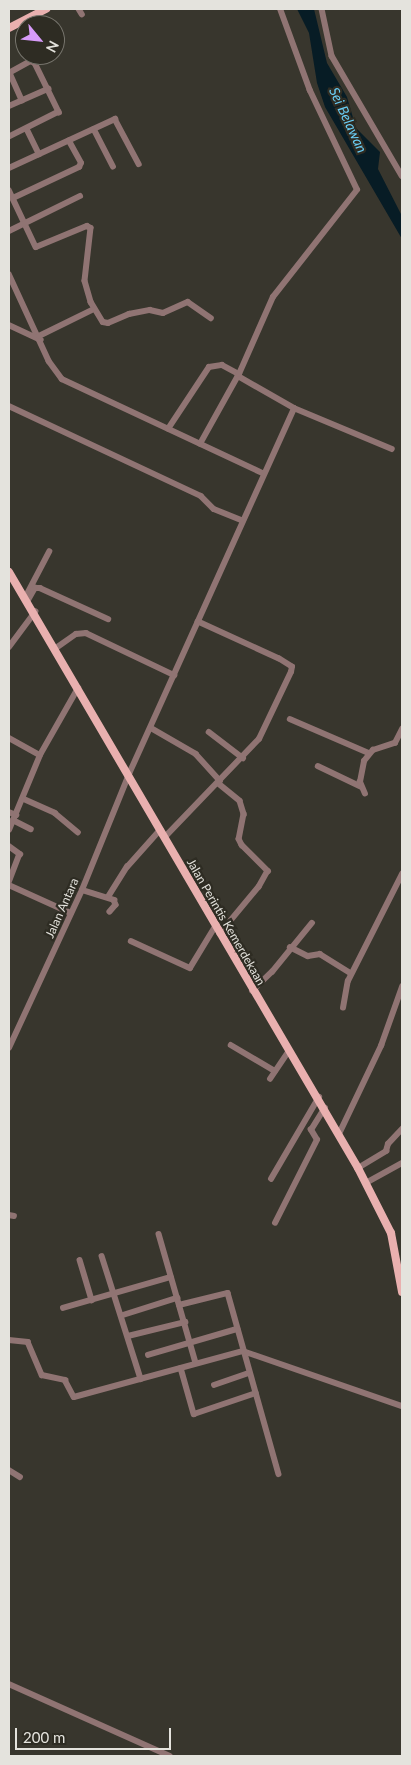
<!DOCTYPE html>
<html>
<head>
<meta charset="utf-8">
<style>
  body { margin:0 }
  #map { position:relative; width:411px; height:1765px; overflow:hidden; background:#38362d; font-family:Lato,sans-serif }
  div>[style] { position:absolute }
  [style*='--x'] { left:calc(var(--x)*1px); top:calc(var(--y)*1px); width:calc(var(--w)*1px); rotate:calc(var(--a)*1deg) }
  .water>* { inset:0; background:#071c25 }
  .minor>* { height:5.5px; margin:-2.75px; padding:0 2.75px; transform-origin:2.75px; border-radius:2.75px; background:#907473 }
  .major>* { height:8px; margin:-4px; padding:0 4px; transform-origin:4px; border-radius:4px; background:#e9b0af }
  span { translate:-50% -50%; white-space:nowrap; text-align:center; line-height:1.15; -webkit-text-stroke:4.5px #2e2c23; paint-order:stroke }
  .street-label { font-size:12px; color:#e4e3dd }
  .water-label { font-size:14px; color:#6acff7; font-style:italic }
  .frame { position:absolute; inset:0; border:10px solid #e4e3dd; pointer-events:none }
  .north { position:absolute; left:15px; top:15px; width:50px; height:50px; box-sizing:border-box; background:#2e2c23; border:1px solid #77756d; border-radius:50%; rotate:118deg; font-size:14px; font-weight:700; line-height:20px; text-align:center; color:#e4e3dd }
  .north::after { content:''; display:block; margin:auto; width:18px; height:22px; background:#d79bf9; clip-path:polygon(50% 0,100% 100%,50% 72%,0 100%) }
  .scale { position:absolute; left:15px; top:1728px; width:156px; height:22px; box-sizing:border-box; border:2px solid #e4e3dd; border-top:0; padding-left:6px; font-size:15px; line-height:18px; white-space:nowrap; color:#e4e3dd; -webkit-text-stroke:4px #2e2c23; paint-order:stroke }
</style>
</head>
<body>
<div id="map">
  <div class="water">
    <i style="clip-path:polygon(297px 9px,314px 9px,327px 63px,347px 97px,356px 128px,380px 152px,378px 169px,402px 216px,402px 239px,325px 107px,317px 83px,309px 33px)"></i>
  </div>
  <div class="minor">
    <i style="--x:79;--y:9;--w:6;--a:59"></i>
    <i style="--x:322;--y:9;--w:48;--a:78"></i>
    <i style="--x:332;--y:56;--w:139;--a:59.7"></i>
    <i style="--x:9;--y:73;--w:25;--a:-29"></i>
    <i style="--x:31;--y:61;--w:4;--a:27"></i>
    <i style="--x:35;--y:63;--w:55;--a:63.9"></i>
    <i style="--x:59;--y:112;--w:56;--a:153.4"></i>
    <i style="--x:10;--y:73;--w:30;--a:66"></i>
    <i style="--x:9;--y:106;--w:43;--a:-23.6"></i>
    <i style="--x:27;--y:129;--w:28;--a:64"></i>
    <i style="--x:94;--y:129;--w:42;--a:62.8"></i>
    <i style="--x:9;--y:168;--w:117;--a:-24.8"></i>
    <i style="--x:115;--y:119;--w:51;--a:61.9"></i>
    <i style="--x:9;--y:190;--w:63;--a:64.7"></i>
    <i style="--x:36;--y:247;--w:55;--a:-22.4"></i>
    <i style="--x:87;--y:226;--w:4;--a:27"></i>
    <i style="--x:91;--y:228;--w:53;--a:96.5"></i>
    <i style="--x:85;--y:281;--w:22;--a:74"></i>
    <i style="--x:91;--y:302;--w:23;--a:59"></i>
    <i style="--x:103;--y:322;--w:5;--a:11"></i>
    <i style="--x:108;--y:323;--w:23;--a:-23"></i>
    <i style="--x:129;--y:314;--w:21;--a:-11"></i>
    <i style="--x:150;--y:310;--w:13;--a:13"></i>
    <i style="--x:163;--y:313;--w:27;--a:-24"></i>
    <i style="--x:188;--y:302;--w:28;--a:35"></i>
    <i style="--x:13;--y:198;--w:73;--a:-25.2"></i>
    <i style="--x:79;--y:167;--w:4;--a:-63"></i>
    <i style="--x:81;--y:163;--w:25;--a:-119"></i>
    <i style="--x:9;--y:231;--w:79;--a:-26.2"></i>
    <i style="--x:9;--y:274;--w:96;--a:65.3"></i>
    <i style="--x:49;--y:361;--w:22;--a:54"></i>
    <i style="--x:62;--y:379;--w:222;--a:25.1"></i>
    <i style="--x:9;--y:325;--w:35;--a:25"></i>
    <i style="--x:39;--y:336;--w:61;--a:-26.1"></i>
    <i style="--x:238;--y:376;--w:64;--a:29.7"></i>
    <i style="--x:294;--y:408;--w:106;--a:22.7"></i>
    <i style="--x:9;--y:406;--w:212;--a:25.1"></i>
    <i style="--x:201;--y:496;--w:18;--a:45"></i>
    <i style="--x:214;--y:509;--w:31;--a:22"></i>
    <i style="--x:168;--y:429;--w:74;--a:-56.5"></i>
    <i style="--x:209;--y:367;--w:13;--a:-9"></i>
    <i style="--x:222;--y:365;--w:19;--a:28"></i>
    <i style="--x:200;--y:444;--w:80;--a:-60.9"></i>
    <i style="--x:239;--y:374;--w:84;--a:-66.2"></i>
    <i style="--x:273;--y:297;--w:136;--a:-51.9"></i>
    <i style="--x:357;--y:190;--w:110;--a:-115.4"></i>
    <i style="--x:310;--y:91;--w:87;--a:-110.1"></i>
    <i style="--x:26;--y:596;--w:50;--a:-62.4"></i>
    <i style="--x:28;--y:600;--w:14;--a:-60"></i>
    <i style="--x:35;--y:588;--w:5;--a:0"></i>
    <i style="--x:40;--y:588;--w:75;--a:24.5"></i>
    <i style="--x:9;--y:647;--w:44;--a:-53.4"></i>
    <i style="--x:56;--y:648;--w:24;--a:-35"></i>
    <i style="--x:76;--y:634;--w:10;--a:-6"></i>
    <i style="--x:86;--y:633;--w:98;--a:25.5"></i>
    <i style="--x:290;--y:719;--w:86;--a:23.3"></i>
    <i style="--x:151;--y:728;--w:52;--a:30"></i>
    <i style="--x:196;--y:754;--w:36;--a:48"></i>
    <i style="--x:209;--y:732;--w:43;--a:37.4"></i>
    <i style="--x:9;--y:738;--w:35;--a:29"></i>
    <i style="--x:318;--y:766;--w:47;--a:25.5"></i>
    <i style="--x:218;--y:783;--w:28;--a:39"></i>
    <i style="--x:240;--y:801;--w:14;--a:73"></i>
    <i style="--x:244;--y:814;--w:25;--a:101"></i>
    <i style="--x:239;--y:839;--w:7;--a:63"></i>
    <i style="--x:242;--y:845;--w:37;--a:45"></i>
    <i style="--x:268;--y:871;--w:18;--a:119"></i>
    <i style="--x:259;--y:887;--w:61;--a:129.7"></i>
    <i style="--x:365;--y:794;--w:13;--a:-113"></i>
    <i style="--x:360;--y:782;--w:21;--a:-79"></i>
    <i style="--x:364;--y:761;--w:14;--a:-51"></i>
    <i style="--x:373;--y:750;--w:23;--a:-18"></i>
    <i style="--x:395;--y:743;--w:16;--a:-63"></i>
    <i style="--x:24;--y:799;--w:34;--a:24"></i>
    <i style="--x:55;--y:813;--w:30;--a:40"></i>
    <i style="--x:9;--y:812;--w:8;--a:23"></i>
    <i style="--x:13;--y:820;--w:20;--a:27"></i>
    <i style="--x:9;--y:830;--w:81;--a:-67.5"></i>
    <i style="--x:40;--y:755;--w:77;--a:-60.4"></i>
    <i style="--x:164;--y:838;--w:137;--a:-46.2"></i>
    <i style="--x:259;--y:739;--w:74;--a:-64.5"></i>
    <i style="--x:291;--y:672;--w:5;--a:-79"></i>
    <i style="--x:292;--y:667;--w:15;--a:-148"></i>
    <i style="--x:279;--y:659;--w:89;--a:-155.4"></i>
    <i style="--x:9;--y:846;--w:14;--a:36"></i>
    <i style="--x:20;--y:854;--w:30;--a:111"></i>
    <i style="--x:9;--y:885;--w:68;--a:24.3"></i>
    <i style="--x:82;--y:890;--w:34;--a:17"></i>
    <i style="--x:114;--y:900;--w:5;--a:68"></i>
    <i style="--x:116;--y:905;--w:9;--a:131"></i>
    <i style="--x:108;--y:897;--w:36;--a:-58"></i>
    <i style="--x:127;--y:867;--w:50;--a:-48.3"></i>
    <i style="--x:131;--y:941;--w:65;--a:24.6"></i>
    <i style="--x:190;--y:968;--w:50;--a:-58.8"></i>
    <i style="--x:290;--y:947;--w:20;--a:27"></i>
    <i style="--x:308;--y:956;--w:12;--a:-9"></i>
    <i style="--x:320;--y:954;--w:36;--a:32"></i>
    <i style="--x:252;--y:991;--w:28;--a:-44"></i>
    <i style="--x:272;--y:972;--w:63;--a:-50.8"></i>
    <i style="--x:343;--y:1008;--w:27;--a:-80"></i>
    <i style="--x:348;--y:981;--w:120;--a:-63.2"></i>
    <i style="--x:231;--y:1045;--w:51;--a:30.6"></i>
    <i style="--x:9;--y:1048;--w:174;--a:-65.2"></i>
    <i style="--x:82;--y:890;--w:125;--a:-67.9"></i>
    <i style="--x:129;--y:774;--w:401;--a:-65.7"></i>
    <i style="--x:270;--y:1079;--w:32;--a:-56"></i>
    <i style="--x:339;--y:1134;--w:98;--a:-64.5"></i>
    <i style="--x:381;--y:1046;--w:63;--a:-70.4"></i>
    <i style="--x:358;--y:1168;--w:33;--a:-31"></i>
    <i style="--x:386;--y:1151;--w:7;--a:-74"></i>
    <i style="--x:388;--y:1144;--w:21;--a:-47"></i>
    <i style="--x:271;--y:1179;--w:95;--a:-59.7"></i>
    <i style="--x:366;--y:1183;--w:41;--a:-29.1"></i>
    <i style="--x:9;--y:1215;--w:5;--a:11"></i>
    <i style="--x:275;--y:1223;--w:93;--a:-63.2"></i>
    <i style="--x:317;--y:1140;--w:12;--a:-121"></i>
    <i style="--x:311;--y:1130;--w:26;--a:-58"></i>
    <i style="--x:159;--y:1234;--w:134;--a:74"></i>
    <i style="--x:102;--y:1256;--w:129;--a:72.4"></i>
    <i style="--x:80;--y:1260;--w:42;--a:73.3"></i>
    <i style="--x:179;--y:1305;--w:50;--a:-13.8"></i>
    <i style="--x:228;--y:1293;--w:188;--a:74.3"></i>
    <i style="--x:63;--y:1308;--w:112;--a:-16"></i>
    <i style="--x:123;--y:1315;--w:57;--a:-17.5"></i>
    <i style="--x:128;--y:1336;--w:59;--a:-13.8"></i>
    <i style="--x:9;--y:1340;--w:19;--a:6"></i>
    <i style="--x:28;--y:1342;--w:36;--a:67"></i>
    <i style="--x:42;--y:1375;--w:24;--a:12"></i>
    <i style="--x:65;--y:1380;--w:19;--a:62"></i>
    <i style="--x:74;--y:1397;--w:175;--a:-15.2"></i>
    <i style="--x:243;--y:1351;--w:168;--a:19.1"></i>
    <i style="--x:148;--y:1355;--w:93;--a:-16.3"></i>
    <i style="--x:181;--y:1368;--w:48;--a:74.2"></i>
    <i style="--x:194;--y:1414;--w:65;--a:-18.7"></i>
    <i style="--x:214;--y:1385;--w:37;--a:-19"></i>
    <i style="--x:9;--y:1470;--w:13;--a:32"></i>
    <i style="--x:9;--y:1684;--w:176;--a:24.1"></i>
  </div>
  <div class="major">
    <i style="--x:9;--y:28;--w:42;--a:-27.2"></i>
    <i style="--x:9;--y:572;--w:691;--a:59.65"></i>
    <i style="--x:358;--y:1168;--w:73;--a:63.1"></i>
    <i style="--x:391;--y:1233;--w:60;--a:79.4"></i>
  </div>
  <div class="street-label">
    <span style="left:62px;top:908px;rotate:-66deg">Jalan Antara</span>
    <span style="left:226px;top:922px;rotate:60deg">Jalan Perintis Kemerdekaan</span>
  </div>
  <div class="water-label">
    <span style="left:348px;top:120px;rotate:65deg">Sei Belawan</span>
  </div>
  <div class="frame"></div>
  <div class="north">N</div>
  <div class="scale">200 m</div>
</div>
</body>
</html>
